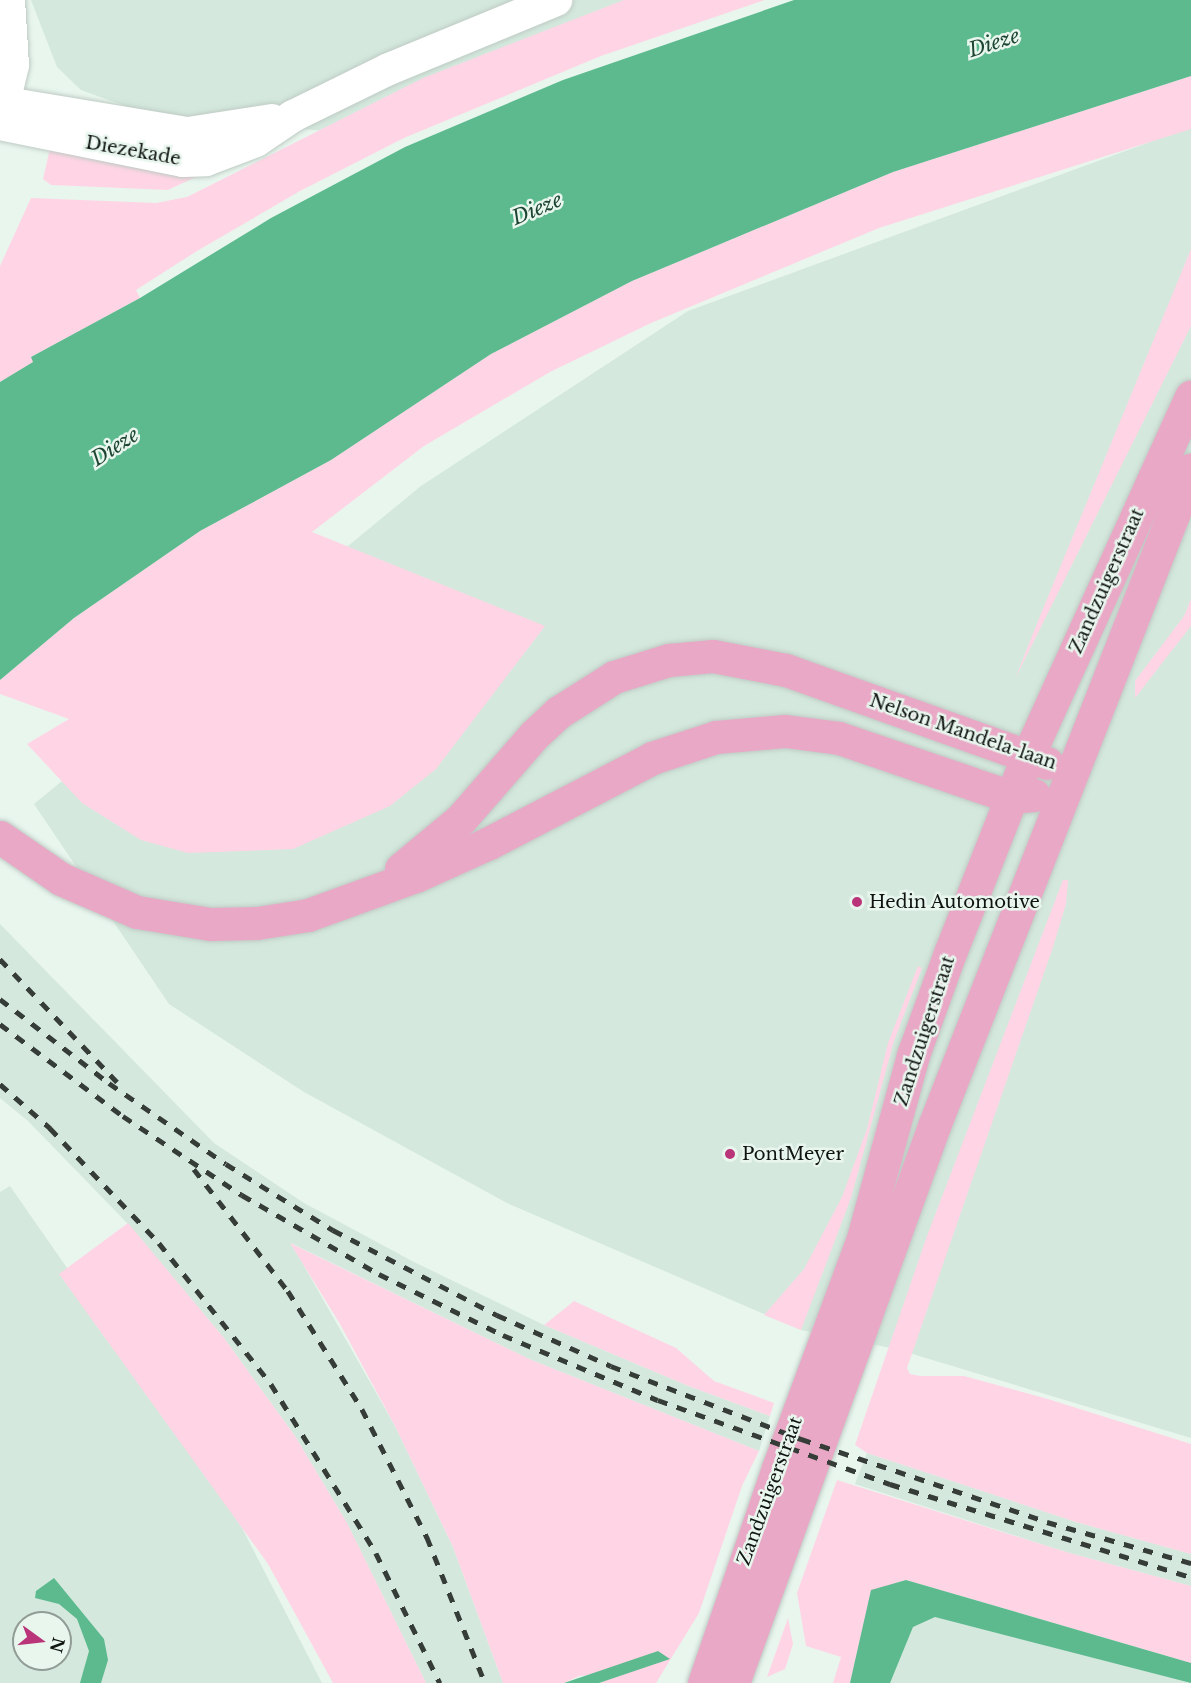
<!DOCTYPE html>
<html>
<head>
<meta charset="utf-8">
<style>
  body { margin:0 }
  #map { position:relative; width:1191px; height:1683px; overflow:hidden; background:#e8f6ee; font-family:"Libre Baskerville",serif }
  div>[style] { position:absolute }
  [style*='--x'] { left:calc(var(--x)*1px); top:calc(var(--y)*1px); width:calc(var(--w)*1px); rotate:calc(var(--a)*1deg) }
  .built>* { inset:0; background:#d4e8dd }
  .green>* { inset:0; background:#ffd5e5 }
  .water>* { inset:0; background:#5dba8f }
  .roads { filter:drop-shadow(0 0 2px #bfcbc4) drop-shadow(0 0 2px #bfcbc4) }
  .minor>* { height:32px; margin:-16px; padding:0 16px; transform-origin:16px; border-radius:16px; background:#fff }
  .major>* { height:33px; margin:-16.5px; padding:0 16.5px; transform-origin:16.5px; border-radius:16.5px; background:#e9a9c6 }
  .rail>* { height:4.5px; margin-top:-2.25px; transform-origin:0; background:repeating-linear-gradient(90deg,#363d39 0 10px,transparent 0 20px) }
  .dots>* { width:16px; height:16px; translate:-50% -50%; box-sizing:border-box; border:3px solid #e8f6ee; border-radius:50% }
  span { translate:-50% -50%; white-space:nowrap; text-align:center; line-height:1.15; -webkit-text-stroke:5px #e8f6ee; paint-order:stroke }
  .street-label { font-size:18px; color:#0f1411 }
  .poi-label { font-size:18px; color:#0f1411 }
  .left { translate:0 -50%; text-align:left }
  .water-label { font-size:20px; color:#1d4532; font-style:italic }
  .north { position:absolute; left:12px; top:1611px; width:60px; height:60px; box-sizing:border-box; background:#e8f6ee; border:2px solid #919c96; border-radius:50%; rotate:105deg; font-size:16px; font-weight:700; line-height:24px; text-align:center; color:#0f1411 }
  .north::after { content:''; display:block; margin:auto; width:21px; height:27px; background:#b93478; clip-path:polygon(50% 0,100% 100%,50% 72%,0 100%) }
</style>
</head>
<body>
<div id="map">
  <div class="built">
    <i style="clip-path:polygon(31px 0,729px 0,350px 133px,156px 117px,81px 90px,57px 67px)"></i>
    <i style="clip-path:polygon(1191px 127px,1191px 1438px,896px 1349px,801px 1330px,507px 1203px,304px 1092px,169px 1004px,34px 804px,421px 486px,688px 311px)"></i>
    <i style="clip-path:polygon(0 924px,214px 1143px,304px 1203px,414px 1262px,544px 1325px,691px 1387px,770px 1416px,759px 1451px,529px 1359px,291px 1243px,396px 1428px,453px 1547px,503px 1683px,426px 1683px,347px 1523px,295px 1436px,224px 1338px,130px 1226px,28px 1121px,0 1098px)"></i>
    <i style="clip-path:polygon(evenodd,10px 1186px,225px 1495px,322px 1683px,0 1683px,0 1192px,10px 1186px,24px 1623px,60px 1623px,60px 1659px,24px 1659px,24px 1623px)"></i>
    <i style="clip-path:polygon(867px 1453px,1076px 1522px,1191px 1554px,1191px 1586px,1066px 1552px,855px 1484px)"></i>
    <i style="clip-path:polygon(861px 1585px,1191px 1675px,1191px 1683px,836px 1683px)"></i>
  </div>
  <div class="green">
    <i style="clip-path:polygon(624px 0,765px 0,601px 56px,404px 138px,300px 191px,197px 251px,136px 290px,140px 298px,31px 357px,34px 362px,0 382px,0 266px,31px 198px,156px 203px,187px 197px,423px 78px)"></i>
    <i style="clip-path:polygon(1191px 76px,1191px 129px,879px 228px,651px 323px,550px 372px,424px 446px,312px 532px,545px 626px,436px 769px,390px 806px,293px 849px,188px 853px,141px 840px,82px 803px,27px 744px,69px 719px,0 694px,0 680px,74px 618px,200px 531px,331px 460px,491px 354px,632px 281px,893px 172px)"></i>
    <i style="clip-path:polygon(51px 144px,215px 168px,168px 190px,51px 185px,43px 179px)"></i>
    <i style="clip-path:polygon(1191px 249px,1191px 326px,1015px 679px,1038px 621px)"></i>
    <i style="clip-path:polygon(1191px 599px,1191px 626px,1135px 698px,1135px 681px,1184px 616px)"></i>
    <i style="clip-path:polygon(1063px 880px,1068px 880px,1066px 904px,1053px 947px,907px 1368px,910px 1374px,920px 1376px,964px 1376px,1048px 1399px,1191px 1444px,1191px 1554px,1076px 1522px,867px 1453px,855px 1445px,927px 1236px)"></i>
    <i style="clip-path:polygon(918px 966px,922px 968px,894px 1041px,851px 1198px,801px 1330px,764px 1315px,804px 1269px,842px 1197px,867px 1129px,888px 1043px)"></i>
    <i style="clip-path:polygon(128px 1223px,224px 1338px,295px 1436px,347px 1523px,426px 1683px,333px 1683px,268px 1564px,59px 1274px)"></i>
    <i style="clip-path:polygon(290px 1243px,529px 1359px,759px 1451px,742px 1486px,699px 1613px,656px 1683px,599px 1683px,631px 1671px,579px 1676px,564px 1683px,503px 1683px,453px 1547px,396px 1428px,340px 1324px)"></i>
    <i style="clip-path:polygon(574px 1301px,676px 1348px,714px 1381px,774px 1403px,770px 1416px,691px 1387px,544px 1325px)"></i>
    <i style="clip-path:polygon(837px 1480px,1066px 1552px,1191px 1586px,1191px 1663px,906px 1580px,871px 1591px,850px 1683px,833px 1683px,841px 1657px,806px 1646px,797px 1593px)"></i>
    <i style="clip-path:polygon(788px 1618px,793px 1644px,785px 1669px,767px 1677px)"></i>
  </div>
  <div class="water">
    <i style="clip-path:polygon(794px 0,1191px 0,1191px 76px,893px 172px,632px 281px,491px 354px,331px 460px,200px 531px,74px 618px,0 680px,0 382px,33px 362px,31px 357px,140px 298px,271px 218px,405px 147px,563px 80px)"></i>
    <i style="clip-path:polygon(54px 1578px,104px 1639px,108px 1660px,101px 1683px,80px 1683px,89px 1651px,77px 1619px,59px 1604px,35px 1598px,36px 1591px)"></i>
    <i style="clip-path:polygon(906px 1580px,1191px 1663px,1191px 1683px,935px 1617px,913px 1627px,890px 1683px,850px 1683px,871px 1590px)"></i>
    <i style="clip-path:polygon(658px 1651px,670px 1659px,599px 1683px,564px 1683px)"></i>
  </div>
  <div class="roads">
    <div class="minor">
      <i style="--x:0;--y:102;--w:191;--a:9.4"></i>
      <i style="--x:188;--y:133;--w:85;--a:-8.8"></i>
      <i style="--x:0;--y:120;--w:57;--a:-76.7"></i>
      <i style="--x:13;--y:65;--w:65;--a:-93.5"></i>
      <i style="--x:0;--y:124;--w:187;--a:11.4"></i>
      <i style="--x:183;--y:161;--w:23;--a:-2"></i>
      <i style="--x:206;--y:160;--w:53;--a:-20.8"></i>
      <i style="--x:256;--y:141;--w:45;--a:-34"></i>
      <i style="--x:293;--y:116;--w:107;--a:-26.1"></i>
      <i style="--x:389;--y:69;--w:181;--a:-22.4"></i>
    </div>
    <div class="major">
      <i style="--x:0;--y:837;--w:74;--a:34.5"></i>
      <i style="--x:61;--y:879;--w:83;--a:23.5"></i>
      <i style="--x:137;--y:912;--w:74;--a:9.3"></i>
      <i style="--x:210;--y:924;--w:47;--a:-1.2"></i>
      <i style="--x:257;--y:923;--w:52;--a:-8.9"></i>
      <i style="--x:308;--y:915;--w:115;--a:-19.9"></i>
      <i style="--x:416;--y:876;--w:80;--a:-24.3"></i>
      <i style="--x:489;--y:843;--w:184;--a:-27.5"></i>
      <i style="--x:652;--y:758;--w:67;--a:-18.2"></i>
      <i style="--x:716;--y:737;--w:69;--a:-5"></i>
      <i style="--x:785;--y:731;--w:54;--a:7.4"></i>
      <i style="--x:839;--y:738;--w:182;--a:18.9"></i>
      <i style="--x:1011;--y:797;--w:23;--a:-5"></i>
      <i style="--x:401;--y:869;--w:78;--a:-39.8"></i>
      <i style="--x:461;--y:819;--w:111;--a:-49"></i>
      <i style="--x:534;--y:735;--w:34;--a:-43"></i>
      <i style="--x:559;--y:712;--w:65;--a:-32.5"></i>
      <i style="--x:614;--y:677;--w:58;--a:-17.2"></i>
      <i style="--x:669;--y:660;--w:44;--a:-5.2"></i>
      <i style="--x:713;--y:656;--w:74;--a:10.9"></i>
      <i style="--x:786;--y:670;--w:277;--a:19.6"></i>
      <i style="--x:704;--y:1683;--w:227;--a:-71"></i>
      <i style="--x:778;--y:1468;--w:245;--a:-69.7"></i>
      <i style="--x:863;--y:1238;--w:190;--a:-74.7"></i>
      <i style="--x:913;--y:1055;--w:109;--a:-70.1"></i>
      <i style="--x:950;--y:953;--w:210;--a:-68.5"></i>
      <i style="--x:1027;--y:758;--w:397;--a:-65.6"></i>
      <i style="--x:733;--y:1683;--w:592;--a:-70.16"></i>
      <i style="--x:934;--y:1126;--w:705;--a:-68.64"></i>
    </div>
  </div>
  <div class="rail">
    <i style="--x:0;--y:959;--w:170;--a:46.4"></i>
    <i style="--x:0;--y:999;--w:138;--a:37.6"></i>
    <i style="--x:109;--y:1083;--w:142;--a:34.7"></i>
    <i style="--x:226;--y:1164;--w:126;--a:31.7"></i>
    <i style="--x:333;--y:1230;--w:185;--a:27.4"></i>
    <i style="--x:497;--y:1315;--w:125;--a:24.1"></i>
    <i style="--x:611;--y:1366;--w:204;--a:21"></i>
    <i style="--x:801;--y:1439;--w:260;--a:18.6"></i>
    <i style="--x:1047;--y:1522;--w:150;--a:15.9"></i>
    <i style="--x:0;--y:1024;--w:154;--a:36.8"></i>
    <i style="--x:123;--y:1116;--w:143;--a:33.6"></i>
    <i style="--x:242;--y:1195;--w:158;--a:30"></i>
    <i style="--x:379;--y:1274;--w:138;--a:26.2"></i>
    <i style="--x:503;--y:1335;--w:168;--a:22.8"></i>
    <i style="--x:658;--y:1400;--w:247;--a:19.9"></i>
    <i style="--x:890;--y:1484;--w:315;--a:17.2"></i>
    <i style="--x:0;--y:1084;--w:67;--a:41.3"></i>
    <i style="--x:50;--y:1128;--w:158;--a:46.5"></i>
    <i style="--x:159;--y:1243;--w:180;--a:51.5"></i>
    <i style="--x:271;--y:1384;--w:199;--a:58.1"></i>
    <i style="--x:376;--y:1553;--w:145;--a:63.8"></i>
    <i style="--x:194;--y:1169;--w:154;--a:52.4"></i>
    <i style="--x:288;--y:1291;--w:139;--a:57.9"></i>
    <i style="--x:362;--y:1409;--w:144;--a:63.1"></i>
    <i style="--x:427;--y:1537;--w:157;--a:68.3"></i>
  </div>
  <div class="dots">
    <i style="left:857px;top:902px;background:#b93478"></i>
    <i style="left:730px;top:1154px;background:#b93478"></i>
  </div>
  <div class="street-label">
    <span style="left:133px;top:151px;rotate:10deg">Diezekade</span>
    <span style="left:1107px;top:581px;rotate:-66deg">Zandzuigerstraat</span>
    <span style="left:963px;top:732px;rotate:19deg">Nelson Mandela-laan</span>
    <span style="left:925px;top:1031px;rotate:-72deg">Zandzuigerstraat</span>
    <span style="left:770px;top:1491px;rotate:-70deg">Zandzuigerstraat</span>
  </div>
  <div class="poi-label">
    <span class="left" style="left:869px;top:902px">Hedin Automotive</span>
    <span class="left" style="left:742px;top:1154px">PontMeyer</span>
  </div>
  <div class="water-label">
    <span style="left:994px;top:43px;rotate:-18deg">Dieze</span>
    <span style="left:537px;top:209px;rotate:-23deg">Dieze</span>
    <span style="left:115px;top:447px;rotate:-33deg">Dieze</span>
  </div>
  <div class="north">N</div>
</div>
</body>
</html>
